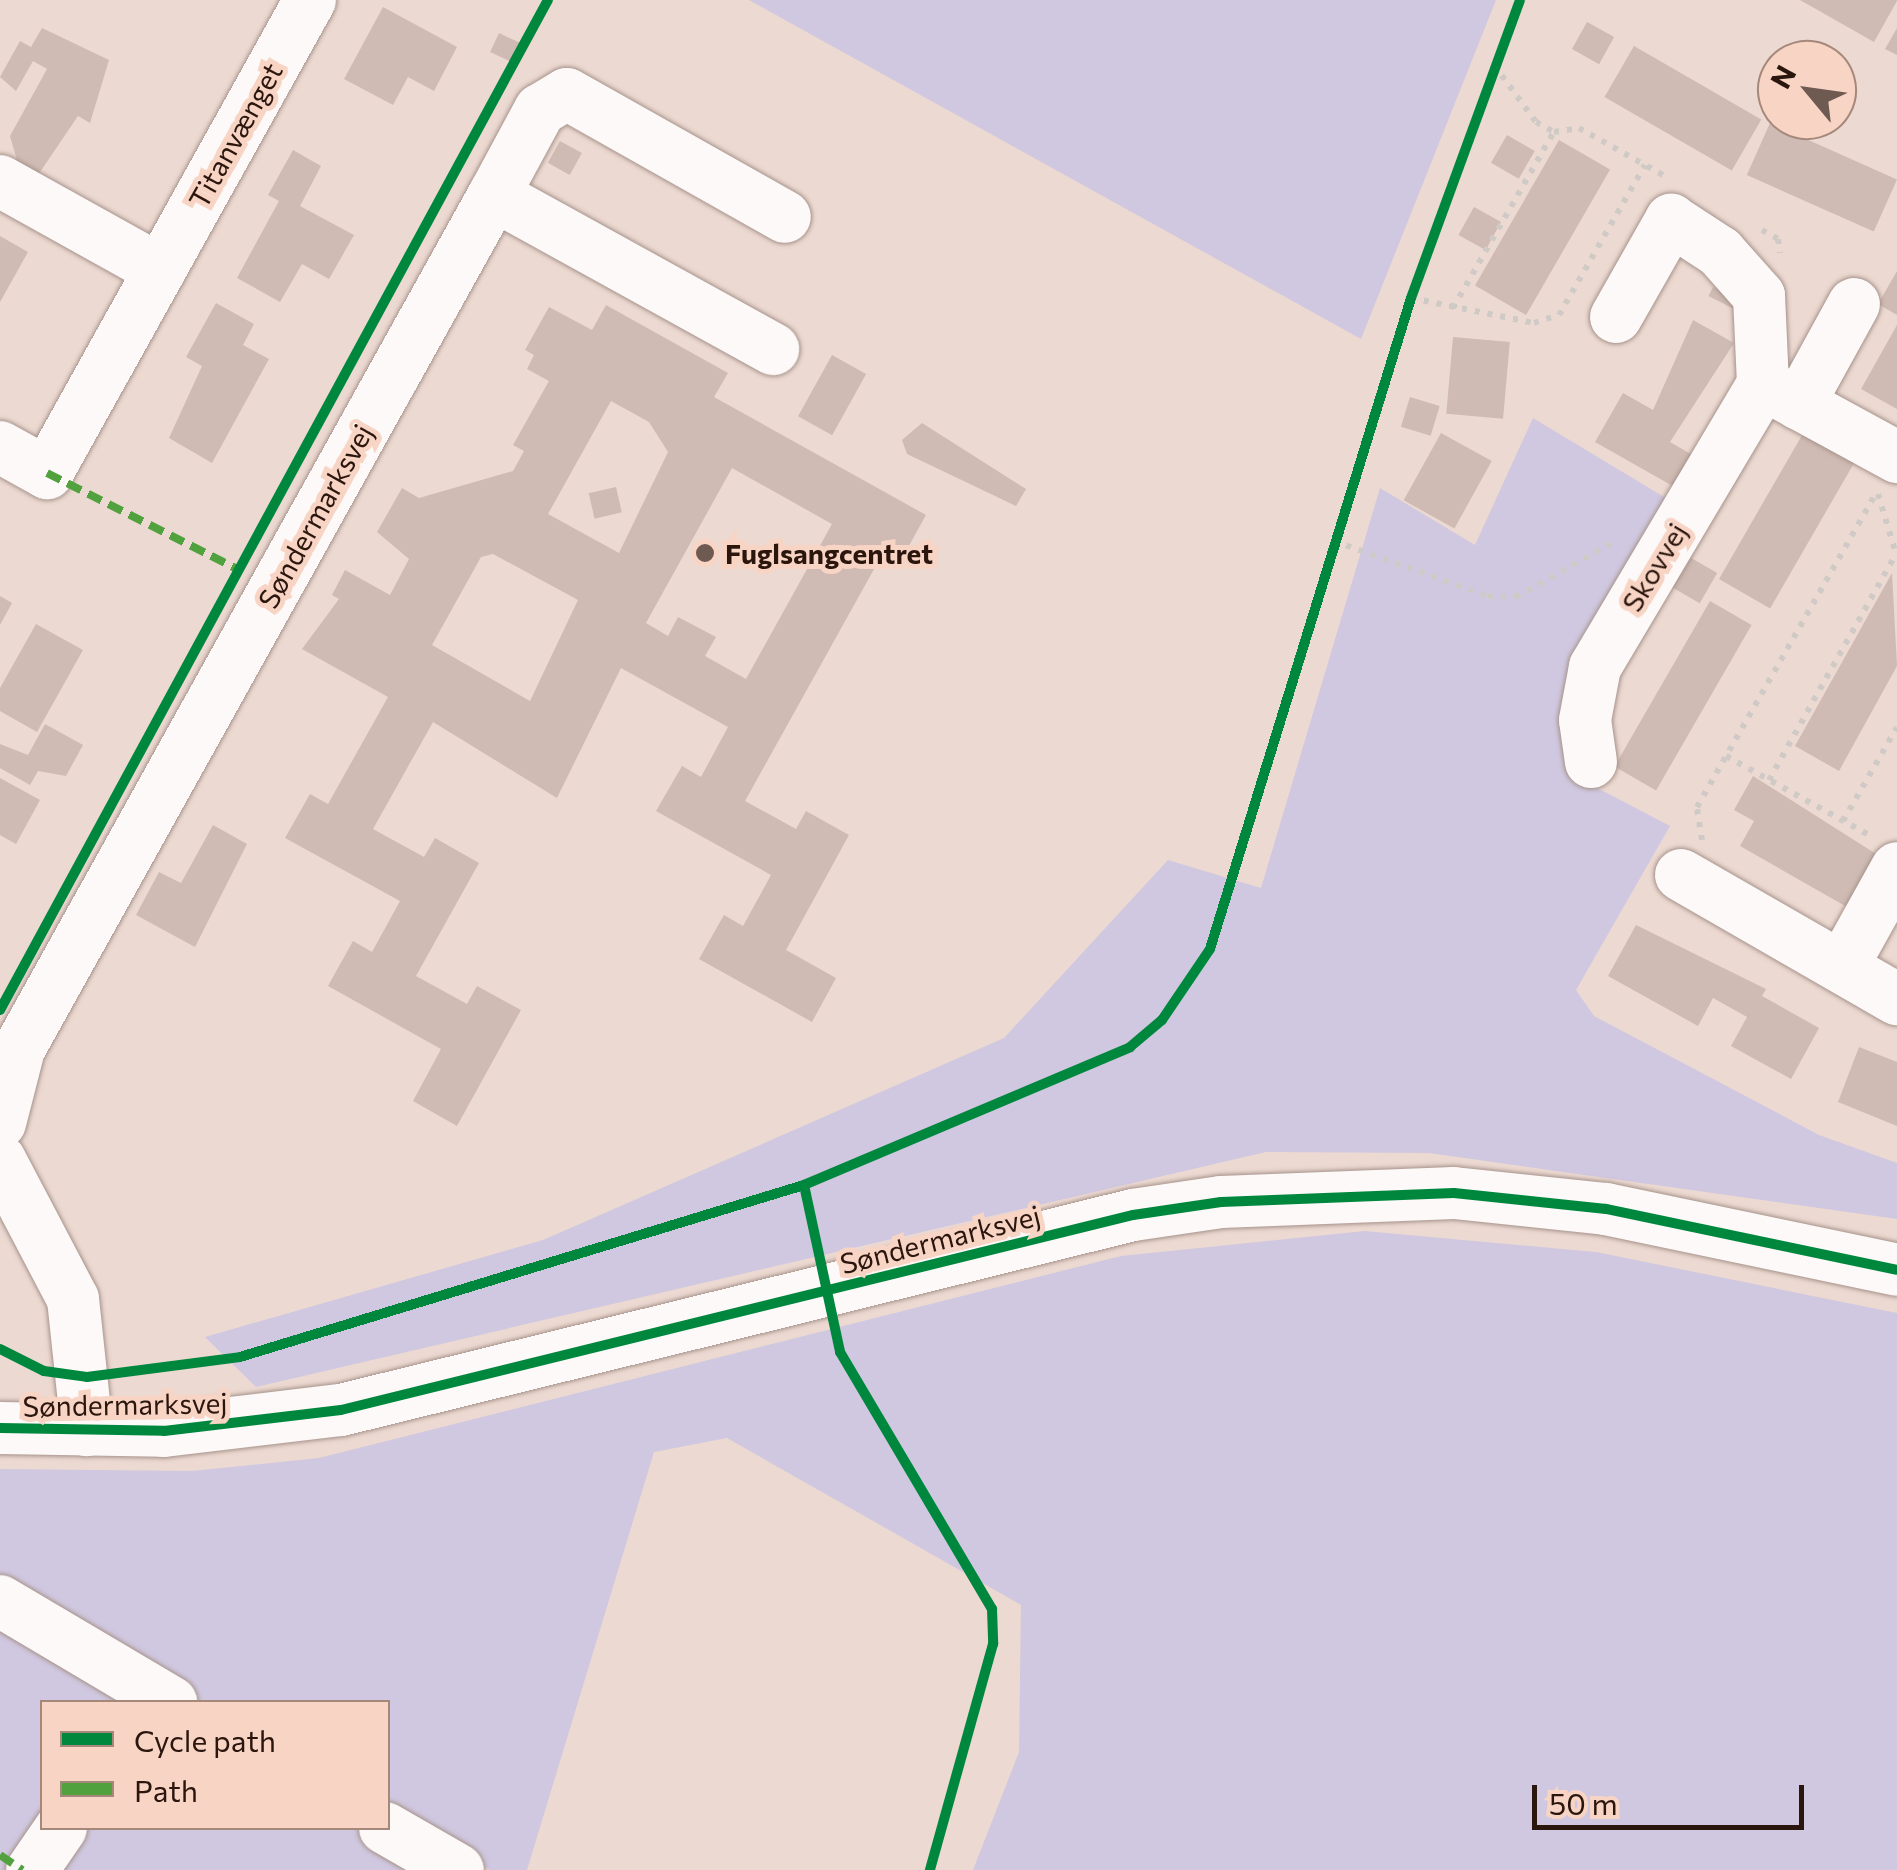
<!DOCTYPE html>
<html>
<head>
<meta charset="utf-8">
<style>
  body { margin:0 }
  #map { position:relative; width:1897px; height:1870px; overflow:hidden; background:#ecd9d1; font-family:Commissioner,sans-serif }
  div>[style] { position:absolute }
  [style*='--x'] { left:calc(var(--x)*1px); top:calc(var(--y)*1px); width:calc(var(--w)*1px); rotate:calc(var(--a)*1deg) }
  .green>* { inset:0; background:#d0c8e0 }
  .building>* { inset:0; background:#cfbbb3; transform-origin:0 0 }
  .path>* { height:6px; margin-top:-3px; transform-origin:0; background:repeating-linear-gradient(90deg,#d0cac7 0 5px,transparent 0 13px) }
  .roads { filter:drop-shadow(0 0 2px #a6938b) drop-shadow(0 0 2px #a6938b) }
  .minor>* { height:52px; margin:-26px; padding:0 26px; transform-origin:26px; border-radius:26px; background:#fcf9f8 }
  .quiet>* { height:8px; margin-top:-4px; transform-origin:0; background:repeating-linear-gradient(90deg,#51a13e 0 15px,transparent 0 23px) }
  .cycleway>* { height:10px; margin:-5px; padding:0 5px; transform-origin:5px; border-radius:5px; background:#00873e }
  .dots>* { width:28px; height:28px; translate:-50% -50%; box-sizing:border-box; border:5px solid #f8d4c5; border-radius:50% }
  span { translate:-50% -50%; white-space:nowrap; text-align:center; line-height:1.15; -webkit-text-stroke:10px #f8d4c5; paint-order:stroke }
  .street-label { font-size:28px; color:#2b160d }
  .poi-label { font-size:28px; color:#2b160d; font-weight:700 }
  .left { translate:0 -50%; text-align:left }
  .legend { position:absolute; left:40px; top:1700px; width:350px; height:130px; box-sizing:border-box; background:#f8d4c5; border:2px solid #a6887b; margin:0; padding:12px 18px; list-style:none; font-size:30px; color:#2b160d }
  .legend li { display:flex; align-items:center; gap:20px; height:50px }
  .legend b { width:50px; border:2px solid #a6887b }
  .north { position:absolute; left:1757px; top:40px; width:100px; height:100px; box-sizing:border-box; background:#f8d4c5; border:2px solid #a6887b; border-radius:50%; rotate:299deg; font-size:28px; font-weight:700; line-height:40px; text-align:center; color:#2b160d }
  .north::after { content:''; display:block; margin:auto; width:35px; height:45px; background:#6f5a52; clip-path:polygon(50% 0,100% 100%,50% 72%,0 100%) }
  .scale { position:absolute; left:1532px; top:1785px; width:272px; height:45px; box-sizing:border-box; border:5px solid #2b160d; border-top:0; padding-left:12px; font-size:30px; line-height:35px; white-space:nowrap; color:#2b160d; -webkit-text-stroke:8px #f8d4c5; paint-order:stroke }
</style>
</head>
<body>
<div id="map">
  <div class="green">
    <i style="clip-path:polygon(749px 0,1496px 0,1361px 339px)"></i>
    <i style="clip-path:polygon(1533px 418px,1674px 503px,1586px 782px,1670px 826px,1576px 990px,1594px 1016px,1819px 1135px,1897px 1163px,1897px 1219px,1429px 1153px,1266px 1152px,256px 1387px,205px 1337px,543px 1240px,1004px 1038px,1168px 860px,1261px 888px,1380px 488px,1475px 545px)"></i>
    <i style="clip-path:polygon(1365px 1231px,1596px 1252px,1897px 1313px,1897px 1870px,973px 1870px,1019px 1752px,1021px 1605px,727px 1438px,654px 1452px,527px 1870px,490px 1870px,388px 1811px,388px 1702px,201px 1702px,0 1586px,0 1469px,192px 1471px,319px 1458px,1121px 1256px)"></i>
    <i style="clip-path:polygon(0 1620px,141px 1702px,42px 1702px,42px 1828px,355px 1828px,428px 1870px,0 1870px)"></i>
  </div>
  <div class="building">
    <i style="clip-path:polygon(1800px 0,1897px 0,1897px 1px,1874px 42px)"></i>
    <i style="clip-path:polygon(383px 7px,457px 47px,434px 91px,408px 77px,393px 105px,344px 79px)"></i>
    <i style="left:1587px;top:22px;width:31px;height:31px;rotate:29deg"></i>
    <i style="clip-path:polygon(42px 28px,109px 60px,90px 123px,78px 116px,38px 175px,18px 164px,10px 136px,47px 69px,33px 61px,16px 91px,0 77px,20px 41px,31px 47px)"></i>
    <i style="clip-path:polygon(1897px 28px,1897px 55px,1885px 49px)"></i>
    <i style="left:499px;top:33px;width:23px;height:21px;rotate:25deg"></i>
    <i style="left:1634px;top:46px;width:147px;height:59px;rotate:30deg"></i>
    <i style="clip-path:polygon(1777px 69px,1777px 108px,1761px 99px)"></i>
    <i style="left:1770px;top:123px;width:139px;height:57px;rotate:24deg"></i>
    <i style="left:1507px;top:135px;width:32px;height:32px;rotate:30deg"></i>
    <i style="left:1559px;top:140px;width:59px;height:168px;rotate:30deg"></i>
    <i style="left:560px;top:141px;width:25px;height:25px;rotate:29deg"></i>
    <i style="clip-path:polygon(293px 150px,321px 166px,300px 206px,354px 235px,329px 279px,302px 264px,280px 302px,237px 278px,279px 201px,268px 195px)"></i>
    <i style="left:1474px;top:207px;width:31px;height:32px;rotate:29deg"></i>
    <i style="clip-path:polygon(0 236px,28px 252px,0 302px)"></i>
    <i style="clip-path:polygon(1897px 271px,1897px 315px,1878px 304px)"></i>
    <i style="left:1713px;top:287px;width:31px;height:10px;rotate:27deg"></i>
    <i style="clip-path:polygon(216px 303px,254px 324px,243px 345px,269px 359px,212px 463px,169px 438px,202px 366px,186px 357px)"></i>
    <i style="clip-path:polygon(evenodd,606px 305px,728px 373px,714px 397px,926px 515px,900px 562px,883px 553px,745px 801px,796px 829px,806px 811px,849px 835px,786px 950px,836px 978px,812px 1022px,699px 959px,724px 915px,743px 926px,771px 875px,656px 811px,682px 766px,701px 777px,728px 727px,621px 668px,557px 798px,433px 722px,373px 829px,424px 857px,435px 838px,479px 863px,416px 976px,467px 1004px,477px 986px,521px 1010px,457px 1126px,413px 1101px,441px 1049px,328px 986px,353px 941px,372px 952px,400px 901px,285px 838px,310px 794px,328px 804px,388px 697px,302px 649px,339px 599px,332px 595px,345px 570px,390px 595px,409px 559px,377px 532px,402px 488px,419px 498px,513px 471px,524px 451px,513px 445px,549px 381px,527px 369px,534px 355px,525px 350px,549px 307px,592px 330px,606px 305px,611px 401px,649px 422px,668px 452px,619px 553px,548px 514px,611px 401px,606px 305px,732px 468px,832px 524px,746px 679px,705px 656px,716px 637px,678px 617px,668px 636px,646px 623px,732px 468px,606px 305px,493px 554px,578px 600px,530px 701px,432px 645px,481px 557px,493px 554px)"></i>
    <i style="clip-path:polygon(1693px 320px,1734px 343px,1670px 442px,1696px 457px,1678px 489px,1595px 442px,1623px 393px,1653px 410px)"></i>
    <i style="clip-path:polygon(1897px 325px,1897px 409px,1861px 389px)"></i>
    <i style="left:1453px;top:337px;width:57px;height:77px;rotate:5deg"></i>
    <i style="left:832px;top:355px;width:39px;height:70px;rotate:29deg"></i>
    <i style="left:1410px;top:397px;width:31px;height:31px;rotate:17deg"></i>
    <i style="clip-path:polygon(922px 423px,1026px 489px,1016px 506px,907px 454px,902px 440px)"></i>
    <i style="left:1805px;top:430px;width:59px;height:172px;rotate:30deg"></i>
    <i style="left:1441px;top:433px;width:58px;height:77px;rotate:29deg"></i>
    <i style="left:616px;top:487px;width:26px;height:28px;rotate:77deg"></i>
    <i style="left:1686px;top:555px;width:36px;height:35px;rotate:30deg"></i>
    <i style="clip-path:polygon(1892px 573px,1897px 666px,1839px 771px,1795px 746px)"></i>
    <i style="clip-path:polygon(0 596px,12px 603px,0 625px)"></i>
    <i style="left:1710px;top:601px;width:48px;height:191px;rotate:30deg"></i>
    <i style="clip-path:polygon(36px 624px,83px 650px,37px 732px,0 711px,0 688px)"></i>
    <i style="clip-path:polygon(45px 724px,83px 745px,66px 776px,38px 771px,30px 785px,0 768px,0 744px,28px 755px)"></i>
    <i style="clip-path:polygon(1753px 776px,1884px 859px,1854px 911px,1740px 846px,1754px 821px,1734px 810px)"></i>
    <i style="clip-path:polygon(0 778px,40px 800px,16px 844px,0 835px)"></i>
    <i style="clip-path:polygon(213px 825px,247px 844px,195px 947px,136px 915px,159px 872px,181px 883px)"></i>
    <i style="clip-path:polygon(1636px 925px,1766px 989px,1762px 996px,1819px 1028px,1791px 1079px,1731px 1046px,1747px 1017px,1713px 998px,1698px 1026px,1608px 976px)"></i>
    <i style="clip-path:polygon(1859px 1047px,1897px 1062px,1897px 1126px,1838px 1102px)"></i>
  </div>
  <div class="path">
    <i style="--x:1494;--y:65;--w:71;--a:53.6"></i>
    <i style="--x:1536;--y:122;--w:21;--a:29"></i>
    <i style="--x:1554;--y:132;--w:25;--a:-9"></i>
    <i style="--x:1579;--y:128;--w:102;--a:29.3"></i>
    <i style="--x:1762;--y:230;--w:18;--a:29"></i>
    <i style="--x:1778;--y:239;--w:14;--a:82"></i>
    <i style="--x:1411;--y:298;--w:126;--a:11.5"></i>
    <i style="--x:1534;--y:323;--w:26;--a:-18"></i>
    <i style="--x:1559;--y:315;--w:173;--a:-60.2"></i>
    <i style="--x:1453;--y:308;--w:203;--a:-60.2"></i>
    <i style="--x:1878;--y:494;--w:63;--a:73.3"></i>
    <i style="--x:1334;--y:541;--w:164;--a:19.7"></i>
    <i style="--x:1488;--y:596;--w:28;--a:2"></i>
    <i style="--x:1516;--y:597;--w:116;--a:-29.4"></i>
    <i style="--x:1726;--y:756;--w:163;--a:28.9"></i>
    <i style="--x:1769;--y:780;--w:259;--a:-60.7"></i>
    <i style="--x:1843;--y:821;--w:108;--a:-60.1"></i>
    <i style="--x:1702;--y:840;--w:33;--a:-99"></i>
    <i style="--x:1697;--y:807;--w:361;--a:-60.3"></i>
  </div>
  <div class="roads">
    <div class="minor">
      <i style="--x:0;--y:181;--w:183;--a:29.1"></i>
      <i style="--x:494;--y:195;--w:97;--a:-61.6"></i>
      <i style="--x:540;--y:110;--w:31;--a:-31"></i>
      <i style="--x:567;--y:94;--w:250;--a:29.4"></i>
      <i style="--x:1616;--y:317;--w:112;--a:-60.4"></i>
      <i style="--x:1671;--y:220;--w:59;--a:33.1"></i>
      <i style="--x:1720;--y:252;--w:59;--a:48.4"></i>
      <i style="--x:1759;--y:296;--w:88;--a:87.4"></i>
      <i style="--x:1763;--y:384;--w:153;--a:28.6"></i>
      <i style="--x:1799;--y:404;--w:114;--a:-61.2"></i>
      <i style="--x:0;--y:447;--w:54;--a:29"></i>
      <i style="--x:47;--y:473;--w:541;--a:-60.92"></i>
      <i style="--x:1591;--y:762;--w:42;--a:-98.1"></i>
      <i style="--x:1585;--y:720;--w:54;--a:-79.3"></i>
      <i style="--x:1595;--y:667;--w:329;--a:-59.3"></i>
      <i style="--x:1681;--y:875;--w:249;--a:29.9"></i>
      <i style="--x:1842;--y:967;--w:113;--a:-60.9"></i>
      <i style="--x:0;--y:1123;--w:76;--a:-75.6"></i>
      <i style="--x:19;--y:1049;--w:977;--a:-60.92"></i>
      <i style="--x:494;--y:195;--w:319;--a:28.9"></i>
      <i style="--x:0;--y:1160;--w:157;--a:62.3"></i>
      <i style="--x:73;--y:1299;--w:132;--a:83.9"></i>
      <i style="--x:0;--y:1428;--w:164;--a:1"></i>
      <i style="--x:164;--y:1431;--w:178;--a:-6.8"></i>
      <i style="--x:341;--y:1410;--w:816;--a:-13.83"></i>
      <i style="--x:1133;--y:1215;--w:89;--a:-8.4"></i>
      <i style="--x:1221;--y:1202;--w:233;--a:-2.2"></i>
      <i style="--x:1454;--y:1193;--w:153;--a:6"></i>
      <i style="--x:1606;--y:1209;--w:297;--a:11.8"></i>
      <i style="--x:0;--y:1601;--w:199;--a:30.6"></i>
      <i style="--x:385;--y:1828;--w:84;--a:29.9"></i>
      <i style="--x:32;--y:1870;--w:51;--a:-55.4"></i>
    </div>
  </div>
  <div class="quiet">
    <i style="--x:47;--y:473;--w:215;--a:26.8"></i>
    <i style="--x:0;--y:1855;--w:27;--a:34"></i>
  </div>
  <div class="cycleway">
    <i style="--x:0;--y:1010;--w:1149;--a:-61.52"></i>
    <i style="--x:804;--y:1185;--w:171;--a:77.8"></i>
    <i style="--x:840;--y:1352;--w:299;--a:59.4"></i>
    <i style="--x:992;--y:1609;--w:35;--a:88"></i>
    <i style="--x:993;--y:1644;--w:235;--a:105.6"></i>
    <i style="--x:0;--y:1349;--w:49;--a:26.6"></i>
    <i style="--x:44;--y:1371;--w:43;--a:7.9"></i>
    <i style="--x:87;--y:1377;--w:154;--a:-7.4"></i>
    <i style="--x:240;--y:1357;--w:590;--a:-16.96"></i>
    <i style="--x:804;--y:1185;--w:354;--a:-22.9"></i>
    <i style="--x:1130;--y:1047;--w:42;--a:-40.2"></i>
    <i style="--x:1162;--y:1020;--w:86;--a:-55.9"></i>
    <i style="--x:1210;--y:949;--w:681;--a:-72.84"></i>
    <i style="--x:1411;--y:298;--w:317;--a:-69.9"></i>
    <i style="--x:0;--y:1428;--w:164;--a:1"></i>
    <i style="--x:164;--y:1431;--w:178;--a:-6.8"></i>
    <i style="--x:341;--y:1410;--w:816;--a:-13.83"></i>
    <i style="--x:1133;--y:1215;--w:89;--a:-8.4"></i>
    <i style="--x:1221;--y:1202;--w:233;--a:-2.2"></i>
    <i style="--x:1454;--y:1193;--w:153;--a:6"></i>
    <i style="--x:1606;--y:1209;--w:297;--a:11.8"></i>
  </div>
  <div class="dots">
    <i style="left:705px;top:553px;background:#6f5a52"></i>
  </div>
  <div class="street-label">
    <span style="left:235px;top:135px;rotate:-61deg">Titanvænget</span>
    <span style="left:315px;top:516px;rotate:-61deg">Søndermarksvej</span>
    <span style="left:1654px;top:567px;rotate:-59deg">Skovvej</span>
    <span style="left:940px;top:1239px;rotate:-14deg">Søndermarksvej</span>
    <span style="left:125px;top:1404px;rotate:-1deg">Søndermarksvej</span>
  </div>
  <div class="poi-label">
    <span class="left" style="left:725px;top:553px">Fuglsangcentret</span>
  </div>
  <ul class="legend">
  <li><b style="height:12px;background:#00873e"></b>Cycle path</li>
  <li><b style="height:12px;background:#51a13e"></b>Path</li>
  </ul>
  <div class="north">N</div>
  <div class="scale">50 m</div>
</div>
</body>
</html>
